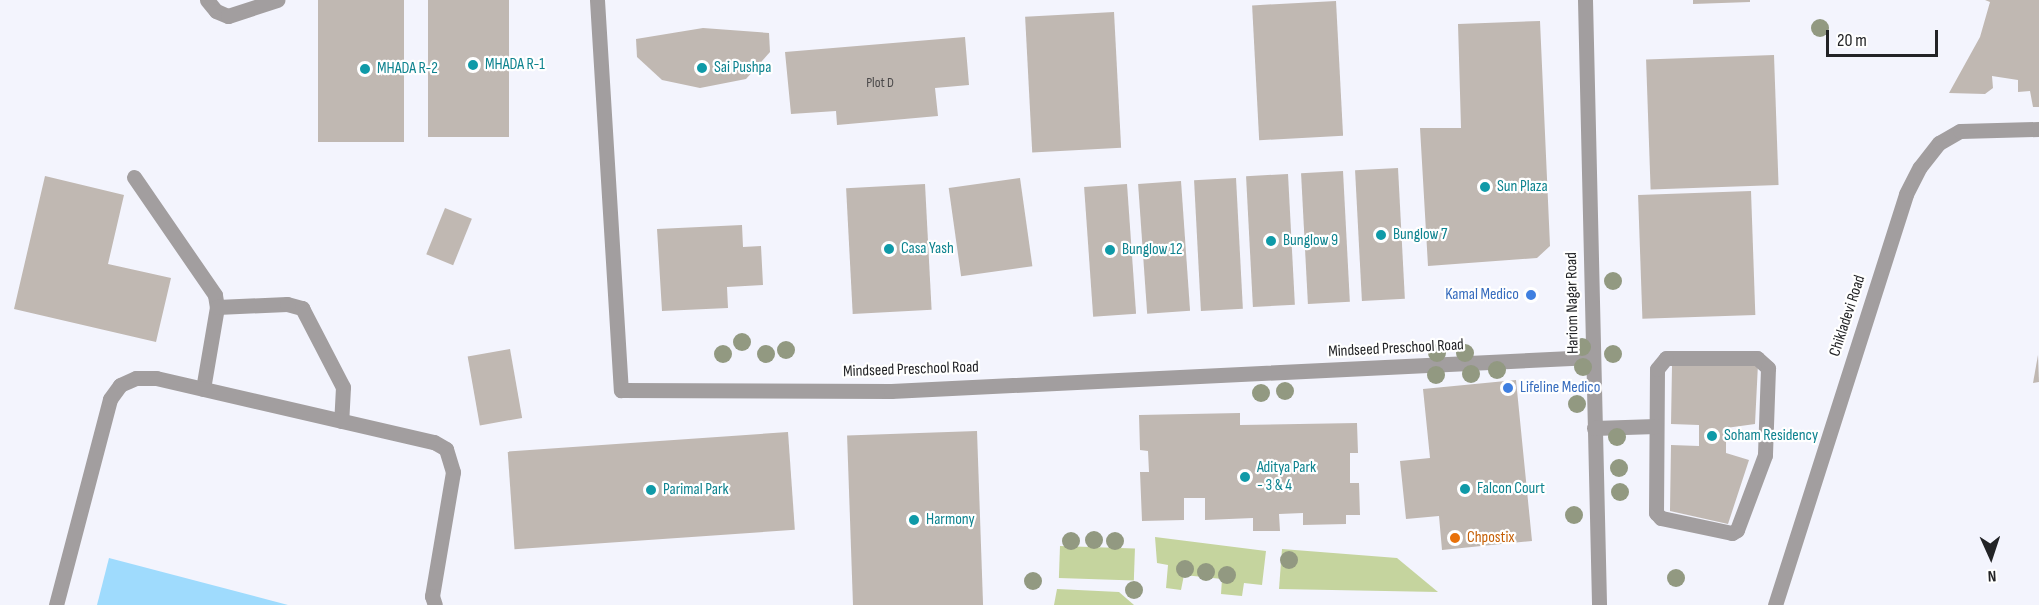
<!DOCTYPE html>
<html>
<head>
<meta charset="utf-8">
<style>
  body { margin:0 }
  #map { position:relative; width:2039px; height:605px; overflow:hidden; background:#f3f4fd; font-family:"Sofia Sans Condensed",sans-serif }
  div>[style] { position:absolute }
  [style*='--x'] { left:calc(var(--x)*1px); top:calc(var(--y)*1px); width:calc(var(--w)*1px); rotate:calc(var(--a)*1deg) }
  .green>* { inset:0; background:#c5d49e; transform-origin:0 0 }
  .water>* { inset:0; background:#9fdbfd }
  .building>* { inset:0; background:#c0b8b2; transform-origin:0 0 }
  .service>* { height:15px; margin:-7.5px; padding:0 7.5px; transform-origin:7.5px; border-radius:7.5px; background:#a29e9f }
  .minor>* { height:15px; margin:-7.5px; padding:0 7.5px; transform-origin:7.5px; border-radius:7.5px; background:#a29e9f }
  .trees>* { width:18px; height:18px; margin:-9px; border-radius:50%; background:#929981 }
  .dots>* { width:16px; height:16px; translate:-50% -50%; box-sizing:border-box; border:3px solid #fff; border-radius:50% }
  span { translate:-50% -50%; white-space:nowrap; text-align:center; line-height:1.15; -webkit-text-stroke:4.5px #fff; paint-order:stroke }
  .number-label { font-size:14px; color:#4a4849 }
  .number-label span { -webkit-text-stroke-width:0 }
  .culture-label { font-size:16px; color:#0d838f }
  .left { translate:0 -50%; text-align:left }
  .shop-label { font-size:16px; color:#366cbe }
  .right { translate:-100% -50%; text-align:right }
  .street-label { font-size:16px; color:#222326 }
  .food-label { font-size:16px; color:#c56008 }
  .north { position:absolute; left:1961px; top:527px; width:60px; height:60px; -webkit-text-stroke:4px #fff; paint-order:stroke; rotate:177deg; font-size:16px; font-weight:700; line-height:24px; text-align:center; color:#222326 }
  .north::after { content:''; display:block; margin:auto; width:21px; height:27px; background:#222326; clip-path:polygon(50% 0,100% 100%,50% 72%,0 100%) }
  .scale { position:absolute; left:1826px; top:30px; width:112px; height:27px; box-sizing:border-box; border:3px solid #222326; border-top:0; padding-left:8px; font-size:18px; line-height:21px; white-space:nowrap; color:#222326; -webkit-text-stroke:4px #fff; paint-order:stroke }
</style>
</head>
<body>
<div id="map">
  <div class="green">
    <i style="clip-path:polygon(1155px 537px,1266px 551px,1262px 585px,1244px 583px,1242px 596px,1221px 594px,1222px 579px,1184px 575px,1181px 590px,1166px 588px,1168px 565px,1157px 563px)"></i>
    <i style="left:1060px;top:546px;width:75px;height:32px;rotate:2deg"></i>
    <i style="clip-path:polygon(1282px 549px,1397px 558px,1438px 592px,1279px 589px)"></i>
    <i style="clip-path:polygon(1057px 589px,1119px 592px,1134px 605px,1054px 605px)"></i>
  </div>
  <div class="water">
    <i style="clip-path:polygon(109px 558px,288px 605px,97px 605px)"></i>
  </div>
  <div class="building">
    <i style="left:318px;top:0;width:86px;height:142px"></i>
    <i style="left:428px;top:0;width:81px;height:137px"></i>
    <i style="clip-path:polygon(1693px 0,1750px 0,1750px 2px,1693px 4px)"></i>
    <i style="clip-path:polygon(1985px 0,2039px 0,2039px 107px,2033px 107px,2030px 91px,2018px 92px,2018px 80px,1992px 76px,1993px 88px,1985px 94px,1949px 93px,1980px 37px,1990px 2px)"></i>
    <i style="left:1336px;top:1px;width:135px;height:84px;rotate:87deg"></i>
    <i style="left:1114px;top:12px;width:136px;height:89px;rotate:87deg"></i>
    <i style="clip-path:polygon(1540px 21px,1550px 246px,1537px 258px,1428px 266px,1420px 128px,1461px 128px,1458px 24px)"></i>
    <i style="clip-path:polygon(703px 28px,769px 33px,770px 52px,746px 79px,700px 88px,662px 80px,637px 57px,636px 39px)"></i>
    <i style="clip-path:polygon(965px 37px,969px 85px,935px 88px,938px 116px,837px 125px,836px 111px,791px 114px,785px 52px)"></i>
    <i style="left:1774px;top:55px;width:130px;height:128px;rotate:88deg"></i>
    <i style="left:1398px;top:168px;width:131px;height:43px;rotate:87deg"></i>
    <i style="left:1343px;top:171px;width:131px;height:42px;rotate:87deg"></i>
    <i style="left:1288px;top:174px;width:131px;height:42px;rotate:87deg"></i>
    <i style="clip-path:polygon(45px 176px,124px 195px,108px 264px,171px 278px,156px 342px,14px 309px)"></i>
    <i style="left:1020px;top:178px;width:89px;height:72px;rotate:82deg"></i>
    <i style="left:1236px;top:178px;width:131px;height:42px;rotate:87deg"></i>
    <i style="left:1181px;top:181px;width:130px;height:43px;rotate:86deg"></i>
    <i style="left:925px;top:184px;width:126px;height:79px;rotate:87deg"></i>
    <i style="left:1127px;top:184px;width:130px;height:43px;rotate:86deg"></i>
    <i style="left:1751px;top:191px;width:124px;height:113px;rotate:88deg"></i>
    <i style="left:445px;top:208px;width:29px;height:50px;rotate:22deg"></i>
    <i style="clip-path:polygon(742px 225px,743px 247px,761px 246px,763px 285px,727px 287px,728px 308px,662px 311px,657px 229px)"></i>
    <i style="left:510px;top:349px;width:70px;height:43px;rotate:80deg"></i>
    <i style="clip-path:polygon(2038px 355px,2039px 382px,2033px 383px)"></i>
    <i style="clip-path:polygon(1758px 364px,1755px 424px,1726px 428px,1726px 453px,1749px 460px,1728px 524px,1670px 511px,1671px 445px,1699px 446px,1699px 425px,1671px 424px,1672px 366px)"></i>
    <i style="clip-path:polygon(1516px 380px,1532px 541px,1442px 550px,1439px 516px,1406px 519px,1400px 461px,1430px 458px,1423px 389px)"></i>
    <i style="clip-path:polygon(1240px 413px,1240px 425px,1357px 423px,1358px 453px,1350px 453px,1350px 483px,1359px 483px,1360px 515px,1346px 515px,1346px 524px,1303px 525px,1303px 513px,1279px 514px,1280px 531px,1253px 531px,1253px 518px,1205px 520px,1205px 498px,1184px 498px,1184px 520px,1142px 521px,1140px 472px,1149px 472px,1148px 451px,1140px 450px,1139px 415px)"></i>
    <i style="left:977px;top:431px;width:174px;height:130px;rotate:88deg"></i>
    <i style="left:788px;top:432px;width:98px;height:281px;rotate:86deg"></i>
  </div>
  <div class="service">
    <i style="--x:134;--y:177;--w:143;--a:55.5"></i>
    <i style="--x:215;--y:295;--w:12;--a:81"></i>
    <i style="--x:217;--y:307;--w:83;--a:99.7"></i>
    <i style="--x:217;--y:307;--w:70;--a:-2.5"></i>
    <i style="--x:287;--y:304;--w:16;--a:15"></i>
    <i style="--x:302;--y:308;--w:89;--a:62.6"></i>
    <i style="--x:343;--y:387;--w:34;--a:93"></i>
    <i style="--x:56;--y:605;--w:213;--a:-75.3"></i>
    <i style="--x:110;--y:399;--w:17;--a:-54"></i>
    <i style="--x:120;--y:385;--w:17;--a:-24"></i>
    <i style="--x:136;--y:378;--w:20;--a:0"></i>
    <i style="--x:156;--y:378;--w:285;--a:13"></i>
    <i style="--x:434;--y:442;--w:14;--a:30"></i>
    <i style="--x:446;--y:449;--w:24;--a:73"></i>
    <i style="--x:453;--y:472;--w:126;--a:99.6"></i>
    <i style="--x:432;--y:596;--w:9;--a:72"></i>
  </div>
  <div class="minor">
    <i style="--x:207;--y:0;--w:14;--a:51"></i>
    <i style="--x:216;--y:11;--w:13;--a:23"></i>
    <i style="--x:228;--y:16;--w:52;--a:-18.1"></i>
    <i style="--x:597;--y:0;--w:391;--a:86.5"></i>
    <i style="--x:621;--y:390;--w:270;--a:0.2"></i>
    <i style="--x:891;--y:391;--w:702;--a:-2.78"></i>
    <i style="--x:1585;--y:0;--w:605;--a:88.67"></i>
    <i style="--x:1666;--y:358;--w:91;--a:0"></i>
    <i style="--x:1757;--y:358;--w:15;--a:42"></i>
    <i style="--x:1768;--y:368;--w:87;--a:92"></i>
    <i style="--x:1765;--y:455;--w:80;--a:110.5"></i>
    <i style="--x:1737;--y:530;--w:6;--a:149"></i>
    <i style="--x:1732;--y:533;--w:73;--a:-168.1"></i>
    <i style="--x:1661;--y:518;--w:7;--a:-135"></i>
    <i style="--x:1656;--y:513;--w:144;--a:-89.6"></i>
    <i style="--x:1657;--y:369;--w:14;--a:-51"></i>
    <i style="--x:1594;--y:428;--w:62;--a:-1.8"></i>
    <i style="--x:1775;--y:605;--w:431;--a:-72.3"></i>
    <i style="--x:1906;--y:194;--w:30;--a:-63"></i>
    <i style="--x:1920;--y:167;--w:31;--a:-52"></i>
    <i style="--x:1939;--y:143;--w:24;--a:-30"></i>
    <i style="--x:1960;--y:131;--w:79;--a:-1.5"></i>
  </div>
  <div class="trees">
    <i style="left:1820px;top:28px"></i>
    <i style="left:1613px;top:281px"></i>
    <i style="left:742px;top:342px"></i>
    <i style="left:1582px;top:347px"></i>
    <i style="left:786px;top:350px"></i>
    <i style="left:1437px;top:353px"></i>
    <i style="left:1465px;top:353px"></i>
    <i style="left:723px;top:354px"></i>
    <i style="left:766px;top:354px"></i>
    <i style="left:1613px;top:354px"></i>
    <i style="left:1583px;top:367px"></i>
    <i style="left:1497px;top:370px"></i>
    <i style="left:1471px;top:374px"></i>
    <i style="left:1436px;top:375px"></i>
    <i style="left:1285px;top:391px"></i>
    <i style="left:1261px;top:393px"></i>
    <i style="left:1577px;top:404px"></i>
    <i style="left:1617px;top:437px"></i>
    <i style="left:1619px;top:468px"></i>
    <i style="left:1620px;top:492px"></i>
    <i style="left:1574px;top:515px"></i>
    <i style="left:1094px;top:540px"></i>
    <i style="left:1071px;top:541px"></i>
    <i style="left:1115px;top:541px"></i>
    <i style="left:1289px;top:560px"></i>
    <i style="left:1185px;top:569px"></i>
    <i style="left:1206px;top:572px"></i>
    <i style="left:1227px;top:575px"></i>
    <i style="left:1676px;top:578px"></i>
    <i style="left:1033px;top:581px"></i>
    <i style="left:1134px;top:590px"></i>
  </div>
  <div class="dots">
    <i style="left:473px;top:65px;background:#0f9aa8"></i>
    <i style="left:702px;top:68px;background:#0f9aa8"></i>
    <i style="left:365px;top:69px;background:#0f9aa8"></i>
    <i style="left:1485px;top:187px;background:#0f9aa8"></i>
    <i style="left:1381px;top:235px;background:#0f9aa8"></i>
    <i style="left:1271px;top:241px;background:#0f9aa8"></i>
    <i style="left:889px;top:249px;background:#0f9aa8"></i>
    <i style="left:1110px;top:250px;background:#0f9aa8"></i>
    <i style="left:1531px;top:295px;background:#3f7fe0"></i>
    <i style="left:1508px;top:388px;background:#3f7fe0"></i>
    <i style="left:1712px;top:436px;background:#0f9aa8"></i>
    <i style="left:1245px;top:477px;background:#0f9aa8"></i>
    <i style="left:1465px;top:489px;background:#0f9aa8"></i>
    <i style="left:651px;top:490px;background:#0f9aa8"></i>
    <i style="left:914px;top:520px;background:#0f9aa8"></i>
    <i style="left:1455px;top:538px;background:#e8710a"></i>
  </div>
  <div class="number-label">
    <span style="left:880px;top:83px">Plot D</span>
  </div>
  <div class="culture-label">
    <span class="left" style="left:485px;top:65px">MHADA R-1</span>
    <span class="left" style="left:714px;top:68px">Sai Pushpa</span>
    <span class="left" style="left:377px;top:69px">MHADA R-2</span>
    <span class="left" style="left:1497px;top:187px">Sun Plaza</span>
    <span class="left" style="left:1393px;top:235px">Bunglow 7</span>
    <span class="left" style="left:1283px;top:241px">Bunglow 9</span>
    <span class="left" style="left:901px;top:249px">Casa Yash</span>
    <span class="left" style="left:1122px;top:250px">Bunglow 12</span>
    <span class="left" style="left:1724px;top:436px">Soham Residency</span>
    <span class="left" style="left:1257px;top:477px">Aditya Park<br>- 3 &amp; 4</span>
    <span class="left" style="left:1477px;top:489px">Falcon Court</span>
    <span class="left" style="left:663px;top:490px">Parimal Park</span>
    <span class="left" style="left:926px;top:520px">Harmony</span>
  </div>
  <div class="shop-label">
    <span class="right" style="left:1519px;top:295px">Kamal Medico</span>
    <span class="left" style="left:1520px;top:388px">Lifeline Medico</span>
  </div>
  <div class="street-label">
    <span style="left:1573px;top:303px;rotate:-91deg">Hariom Nagar Road</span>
    <span style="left:1848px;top:316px;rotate:-72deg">Chikladevi Road</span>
    <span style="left:1396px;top:349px;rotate:-3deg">Mindseed Preschool Road</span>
    <span style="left:911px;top:370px;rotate:-2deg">Mindseed Preschool Road</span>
  </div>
  <div class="food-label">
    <span class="left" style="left:1467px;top:538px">Chpostix</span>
  </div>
  <div class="north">N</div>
  <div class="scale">20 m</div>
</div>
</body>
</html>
